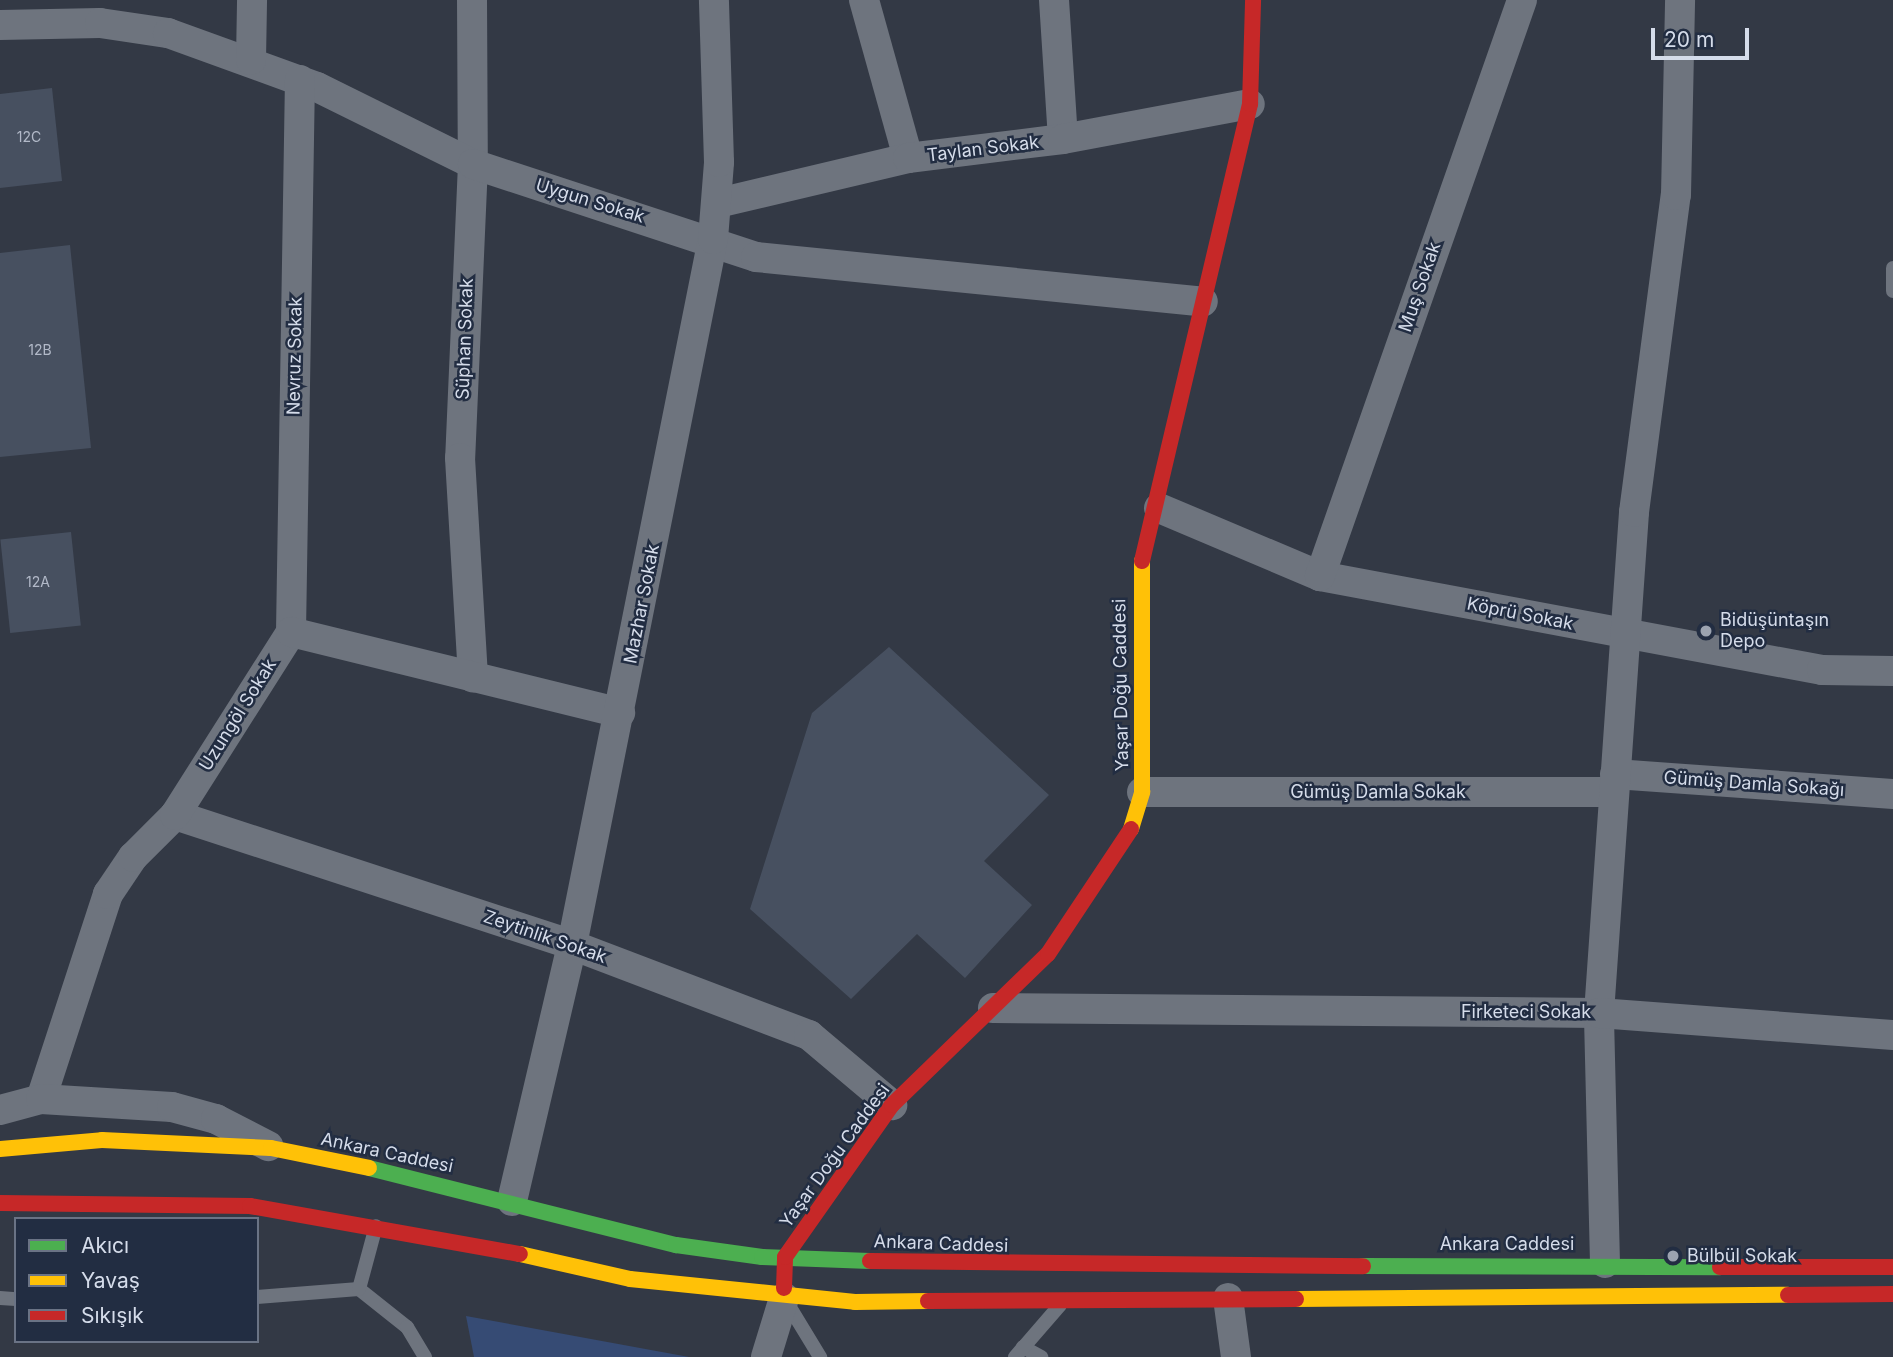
<!DOCTYPE html>
<html>
<head>
<meta charset="utf-8">
<style>
  body { margin:0 }
  #map { position:relative; width:1893px; height:1357px; overflow:hidden; background:#333945; font-family:Inter,sans-serif }
  div>[style] { position:absolute }
  [style*='--x'] { left:calc(var(--x)*1px); top:calc(var(--y)*1px); width:calc(var(--w)*1px); rotate:calc(var(--a)*1deg) }
  .green>* { inset:0; background:#364b74 }
  .building>* { inset:0; background:#475060; transform-origin:0 0 }
  .lane>* { height:14px; margin:-7px; padding:0 7px; transform-origin:7px; border-radius:7px; background:#6e747e }
  .street>* { height:30px; margin:-15px; padding:0 15px; transform-origin:15px; border-radius:15px; background:#6e747e }
  .fast>* { height:16px; margin:-8px; padding:0 8px; transform-origin:8px; border-radius:8px; background:#4caf50 }
  .slow>* { height:16px; margin:-8px; padding:0 8px; transform-origin:8px; border-radius:8px; background:#ffc107 }
  .jam>* { height:16px; margin:-8px; padding:0 8px; transform-origin:8px; border-radius:8px; background:#c62828 }
  .dots>* { width:19px; height:19px; translate:-50% -50%; box-sizing:border-box; border:4px solid #222d42; border-radius:50% }
  span { translate:-50% -50%; white-space:nowrap; text-align:center; line-height:1.15; -webkit-text-stroke:5px #222d42; paint-order:stroke }
  .number-label { font-size:14px; color:#b2b9c8 }
  .number-label span { -webkit-text-stroke-width:0 }
  .street-label { font-size:18px; color:#d5dcea }
  .poi-label { font-size:18px; color:#d5dcea }
  .left { translate:0 -50%; text-align:left }
  .legend { position:absolute; left:14px; top:1217px; width:245px; height:126px; box-sizing:border-box; background:#222d42; border:2px solid #6a7385; margin:0; padding:9px 12px; list-style:none; font-size:21px; color:#d5dcea }
  .legend li { display:flex; align-items:center; gap:14px; height:35px }
  .legend b { width:35px; border:2px solid #6a7385 }
  .scale { position:absolute; left:1651px; top:28px; width:98px; height:32px; box-sizing:border-box; border:4px solid #d5dcea; border-top:0; padding-left:9px; font-size:21px; line-height:24px; white-space:nowrap; color:#d5dcea; -webkit-text-stroke:5px #222d42; paint-order:stroke }
</style>
</head>
<body>
<div id="map">
  <div class="green">
    <i style="clip-path:polygon(466px 1316px,689px 1357px,474px 1357px)"></i>
  </div>
  <div class="building">
    <i style="clip-path:polygon(52px 88px,62px 181px,0 188px,0 94px)"></i>
    <i style="clip-path:polygon(70px 245px,91px 448px,0 457px,0 253px)"></i>
    <i style="left:71px;top:532px;width:94px;height:71px;rotate:84deg"></i>
    <i style="clip-path:polygon(889px 647px,1049px 795px,984px 861px,1032px 905px,965px 978px,917px 934px,851px 999px,750px 909px,812px 713px)"></i>
  </div>
  <div class="lane">
    <i style="--x:1893;--y:268;--w:23;--a:90"></i>
    <i style="--x:359;--y:1289;--w:61;--a:38.4"></i>
    <i style="--x:407;--y:1327;--w:35;--a:59"></i>
    <i style="--x:257;--y:1297;--w:102;--a:-4.5"></i>
    <i style="--x:359;--y:1289;--w:65;--a:-74.9"></i>
    <i style="--x:0;--y:1298;--w:16;--a:4"></i>
    <i style="--x:786;--y:1301;--w:66;--a:58.7"></i>
    <i style="--x:1023;--y:1347;--w:21;--a:29"></i>
    <i style="--x:1015;--y:1357;--w:69;--a:-49.1"></i>
  </div>
  <div class="street">
    <i style="--x:472;--y:0;--w:164;--a:89.7"></i>
    <i style="--x:473;--y:164;--w:294;--a:92.5"></i>
    <i style="--x:460;--y:458;--w:220;--a:86.6"></i>
    <i style="--x:864;--y:0;--w:164;--a:74.4"></i>
    <i style="--x:1054;--y:0;--w:139;--a:86.3"></i>
    <i style="--x:0;--y:25;--w:100;--a:-1.1"></i>
    <i style="--x:100;--y:23;--w:69;--a:8.4"></i>
    <i style="--x:168;--y:33;--w:158;--a:19.9"></i>
    <i style="--x:317;--y:87;--w:174;--a:26.3"></i>
    <i style="--x:473;--y:164;--w:298;--a:18.2"></i>
    <i style="--x:756;--y:257;--w:449;--a:5.7"></i>
    <i style="--x:251;--y:60;--w:60;--a:-89"></i>
    <i style="--x:718;--y:203;--w:195;--a:-13.3"></i>
    <i style="--x:908;--y:158;--w:156;--a:-7"></i>
    <i style="--x:1063;--y:139;--w:190;--a:-10.6"></i>
    <i style="--x:1159;--y:508;--w:175;--a:22.9"></i>
    <i style="--x:1320;--y:576;--w:511;--a:10.61"></i>
    <i style="--x:1822;--y:670;--w:71;--a:0.8"></i>
    <i style="--x:1320;--y:576;--w:610;--a:-70.67"></i>
    <i style="--x:291;--y:632;--w:552;--a:-89.07"></i>
    <i style="--x:1615;--y:774;--w:279;--a:4.1"></i>
    <i style="--x:1142;--y:792;--w:472;--a:0"></i>
    <i style="--x:175;--y:815;--w:418;--a:18.1"></i>
    <i style="--x:572;--y:945;--w:254;--a:20.8"></i>
    <i style="--x:809;--y:1035;--w:109;--a:40.1"></i>
    <i style="--x:993;--y:1008;--w:606;--a:0.47"></i>
    <i style="--x:1599;--y:1013;--w:502;--a:-86"></i>
    <i style="--x:1634;--y:512;--w:320;--a:-82.5"></i>
    <i style="--x:1676;--y:195;--w:195;--a:-88.8"></i>
    <i style="--x:41;--y:1099;--w:216;--a:-71.9"></i>
    <i style="--x:108;--y:894;--w:45;--a:-56"></i>
    <i style="--x:133;--y:857;--w:59;--a:-45"></i>
    <i style="--x:175;--y:815;--w:217;--a:-57.6"></i>
    <i style="--x:291;--y:632;--w:339;--a:13.8"></i>
    <i style="--x:0;--y:1110;--w:42;--a:-15"></i>
    <i style="--x:41;--y:1099;--w:131;--a:3.5"></i>
    <i style="--x:172;--y:1107;--w:46;--a:15.3"></i>
    <i style="--x:216;--y:1119;--w:59;--a:27.4"></i>
    <i style="--x:512;--y:1201;--w:263;--a:-76.8"></i>
    <i style="--x:572;--y:945;--w:720;--a:-78.71"></i>
    <i style="--x:713;--y:239;--w:77;--a:-85.5"></i>
    <i style="--x:719;--y:162;--w:162;--a:-91.8"></i>
    <i style="--x:1605;--y:1263;--w:250;--a:-91.4"></i>
    <i style="--x:1599;--y:1013;--w:295;--a:4.3"></i>
    <i style="--x:1228;--y:1298;--w:60;--a:82.3"></i>
    <i style="--x:766;--y:1357;--w:62;--a:-73"></i>
  </div>
  <div class="fast">
    <i style="--x:369;--y:1168;--w:317;--a:14.1"></i>
    <i style="--x:676;--y:1245;--w:87;--a:7.9"></i>
    <i style="--x:762;--y:1257;--w:108;--a:2.1"></i>
    <i style="--x:1363;--y:1266;--w:357;--a:0.2"></i>
  </div>
  <div class="slow">
    <i style="--x:1131;--y:829;--w:39;--a:-73"></i>
    <i style="--x:1142;--y:792;--w:231;--a:-90"></i>
    <i style="--x:0;--y:1149;--w:102;--a:-5"></i>
    <i style="--x:102;--y:1140;--w:169;--a:2.7"></i>
    <i style="--x:271;--y:1148;--w:100;--a:11.5"></i>
    <i style="--x:520;--y:1254;--w:113;--a:12.8"></i>
    <i style="--x:630;--y:1279;--w:226;--a:5.8"></i>
    <i style="--x:855;--y:1302;--w:73;--a:-0.8"></i>
    <i style="--x:1296;--y:1299;--w:492;--a:-0.5"></i>
  </div>
  <div class="jam">
    <i style="--x:1142;--y:561;--w:470;--a:-76.7"></i>
    <i style="--x:1250;--y:104;--w:104;--a:-88.3"></i>
    <i style="--x:0;--y:1203;--w:250;--a:0.7"></i>
    <i style="--x:250;--y:1206;--w:274;--a:10.1"></i>
    <i style="--x:870;--y:1261;--w:493;--a:0.6"></i>
    <i style="--x:1720;--y:1267;--w:173;--a:0"></i>
    <i style="--x:784;--y:1288;--w:31;--a:-88"></i>
    <i style="--x:785;--y:1257;--w:186;--a:-54.9"></i>
    <i style="--x:892;--y:1105;--w:217;--a:-44.1"></i>
    <i style="--x:1048;--y:954;--w:150;--a:-56.4"></i>
    <i style="--x:1788;--y:1295;--w:105;--a:-0.5"></i>
    <i style="--x:928;--y:1301;--w:368;--a:-0.3"></i>
  </div>
  <div class="dots">
    <i style="left:1706px;top:631px;background:#9ca3b0"></i>
    <i style="left:1673px;top:1256px;background:#9ca3b0"></i>
  </div>
  <div class="number-label">
    <span style="left:29px;top:137px">12C</span>
    <span style="left:40px;top:350px">12B</span>
    <span style="left:38px;top:582px">12A</span>
  </div>
  <div class="street-label">
    <span style="left:983px;top:149px;rotate:-7deg">Taylan Sokak</span>
    <span style="left:590px;top:201px;rotate:17deg">Uygun Sokak</span>
    <span style="left:1420px;top:287px;rotate:-71deg">Muş Sokak</span>
    <span style="left:465px;top:339px;rotate:-88deg">Süphan Sokak</span>
    <span style="left:295px;top:356px;rotate:-89deg">Nevruz Sokak</span>
    <span style="left:642px;top:604px;rotate:-79deg">Mazhar Sokak</span>
    <span style="left:1520px;top:614px;rotate:11deg">Köprü Sokak</span>
    <span style="left:1121px;top:685px;rotate:-91deg">Yaşar Doğu Caddesi</span>
    <span style="left:238px;top:715px;rotate:-58deg">Uzungöl Sokak</span>
    <span style="left:1754px;top:784px;rotate:4deg">Gümüş Damla Sokağı</span>
    <span style="left:1378px;top:792px">Gümüş Damla Sokak</span>
    <span style="left:545px;top:937px;rotate:19deg">Zeytinlik Sokak</span>
    <span style="left:1526px;top:1012px">Firketeci Sokak</span>
    <span style="left:387px;top:1153px;rotate:12deg">Ankara Caddesi</span>
    <span style="left:835px;top:1156px;rotate:-54deg">Yaşar Doğu Caddesi</span>
    <span style="left:941px;top:1244px;rotate:2deg">Ankara Caddesi</span>
    <span style="left:1507px;top:1244px">Ankara Caddesi</span>
  </div>
  <div class="poi-label">
    <span class="left" style="left:1720px;top:631px">Bidüşüntaşın<br>Depo</span>
    <span class="left" style="left:1687px;top:1256px">Bülbül Sokak</span>
  </div>
  <ul class="legend">
  <li><b style="height:9px;background:#4caf50"></b>Akıcı</li>
  <li><b style="height:9px;background:#ffc107"></b>Yavaş</li>
  <li><b style="height:9px;background:#c62828"></b>Sıkışık</li>
  </ul>
  <div class="scale">20 m</div>
</div>
</body>
</html>
